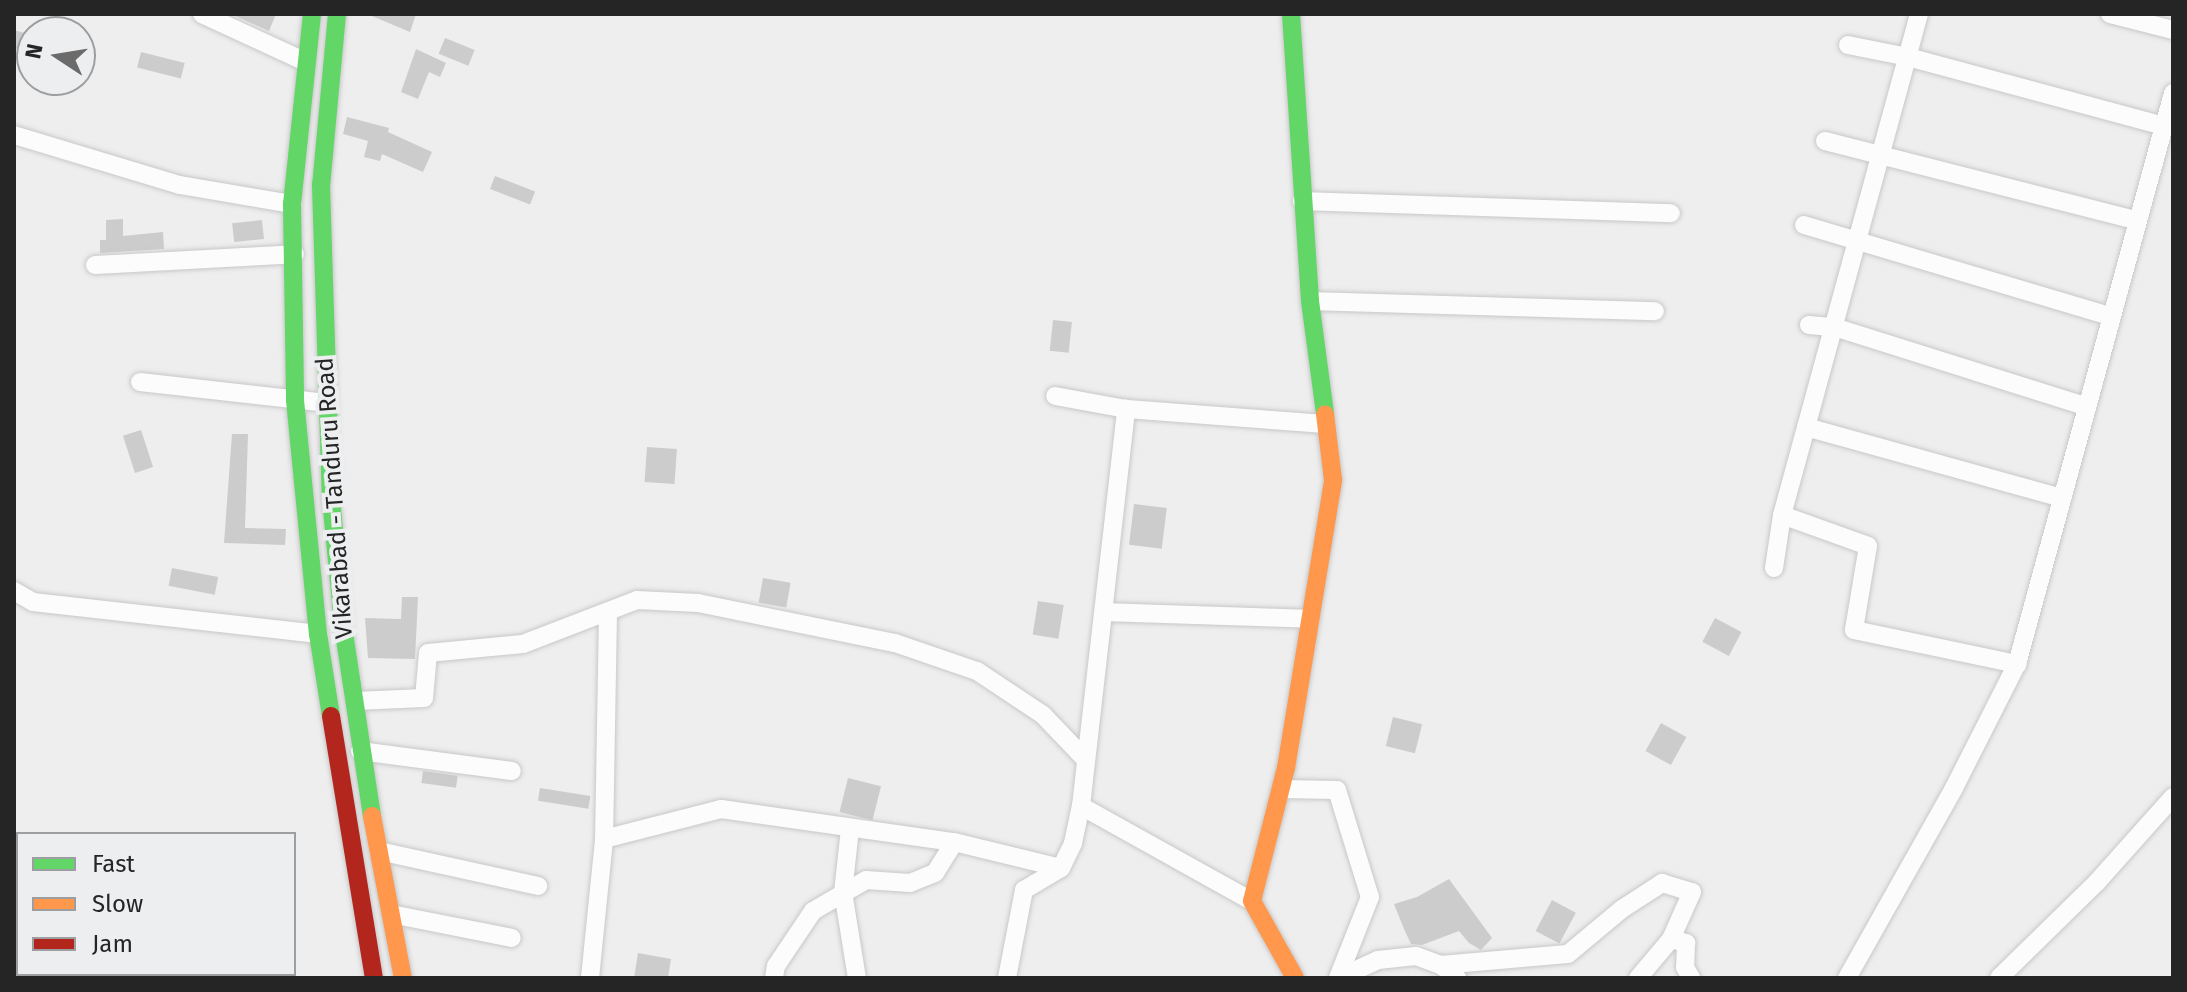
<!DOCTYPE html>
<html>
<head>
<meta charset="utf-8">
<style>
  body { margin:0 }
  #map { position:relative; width:2187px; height:992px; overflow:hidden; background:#eeeeef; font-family:"Fira Sans",sans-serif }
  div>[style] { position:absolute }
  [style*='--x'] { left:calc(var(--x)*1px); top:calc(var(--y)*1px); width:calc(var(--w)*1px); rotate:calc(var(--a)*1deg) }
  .building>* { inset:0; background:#cccccd; transform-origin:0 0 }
  .roads { filter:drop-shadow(0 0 2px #c8c8c8) drop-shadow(0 0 2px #c8c8c8) }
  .street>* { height:18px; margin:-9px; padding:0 9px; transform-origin:9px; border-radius:9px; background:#fcfcfd }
  .fast>* { height:18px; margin:-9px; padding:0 9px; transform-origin:9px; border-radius:9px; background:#63d668 }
  .slow>* { height:18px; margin:-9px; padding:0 9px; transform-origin:9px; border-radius:9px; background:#ff974d }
  .jam>* { height:18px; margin:-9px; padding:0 9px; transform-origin:9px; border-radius:9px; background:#b3261e }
  span { translate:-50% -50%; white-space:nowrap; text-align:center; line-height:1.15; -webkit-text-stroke:8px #edeef0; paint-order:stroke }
  .street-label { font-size:24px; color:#252526 }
  .frame { position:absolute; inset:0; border:16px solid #252526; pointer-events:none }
  .legend { position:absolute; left:16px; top:832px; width:280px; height:144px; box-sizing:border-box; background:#edeef0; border:2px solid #9d9e9f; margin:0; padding:10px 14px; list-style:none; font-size:24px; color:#252526 }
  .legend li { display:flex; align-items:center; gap:16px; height:40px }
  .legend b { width:40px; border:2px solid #9d9e9f }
  .north { position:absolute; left:16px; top:16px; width:80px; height:80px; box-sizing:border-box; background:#edeef0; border:2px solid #9d9e9f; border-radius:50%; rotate:282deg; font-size:22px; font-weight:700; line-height:32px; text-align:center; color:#252526 }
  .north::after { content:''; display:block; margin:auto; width:28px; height:36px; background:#6b6b6c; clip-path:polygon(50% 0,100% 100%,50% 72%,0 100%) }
</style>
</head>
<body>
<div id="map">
  <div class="building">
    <i style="clip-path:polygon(231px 14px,276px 14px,269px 31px)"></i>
    <i style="clip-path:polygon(367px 14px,416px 14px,410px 32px)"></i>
    <i style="clip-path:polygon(14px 30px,32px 35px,32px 53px,14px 48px)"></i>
    <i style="left:445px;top:38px;width:32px;height:17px;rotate:22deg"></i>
    <i style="clip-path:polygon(416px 49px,446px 63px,440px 77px,429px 72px,418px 99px,401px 92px)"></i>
    <i style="left:141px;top:52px;width:45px;height:16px;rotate:14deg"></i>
    <i style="clip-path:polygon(347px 117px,389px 128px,388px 132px,432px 152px,423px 172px,382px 154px,380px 161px,364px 157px,368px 141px,343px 134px)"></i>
    <i style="left:495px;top:176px;width:43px;height:14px;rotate:21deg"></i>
    <i style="clip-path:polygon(123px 219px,123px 236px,163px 232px,164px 249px,100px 253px,100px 240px,106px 240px,106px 220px)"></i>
    <i style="left:262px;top:220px;width:19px;height:30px;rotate:84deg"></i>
    <i style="left:1053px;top:320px;width:19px;height:31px;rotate:6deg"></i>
    <i style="left:141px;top:430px;width:39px;height:19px;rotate:72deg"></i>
    <i style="clip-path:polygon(232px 434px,248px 434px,245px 528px,286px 529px,285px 545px,224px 543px)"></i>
    <i style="left:647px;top:447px;width:30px;height:35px;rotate:4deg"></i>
    <i style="left:1134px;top:504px;width:33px;height:41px;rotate:7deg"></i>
    <i style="left:172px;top:568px;width:47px;height:18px;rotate:11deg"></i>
    <i style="left:763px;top:578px;width:28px;height:25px;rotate:10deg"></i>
    <i style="clip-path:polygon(402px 597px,418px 597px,415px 659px,368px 658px,365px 618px,401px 619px)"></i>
    <i style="left:1038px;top:601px;width:26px;height:34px;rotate:9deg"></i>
    <i style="left:1715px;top:618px;width:30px;height:27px;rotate:28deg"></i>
    <i style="left:1393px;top:717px;width:30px;height:30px;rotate:14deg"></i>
    <i style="left:1661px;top:723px;width:29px;height:32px;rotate:29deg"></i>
    <i style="left:423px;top:771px;width:35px;height:12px;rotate:8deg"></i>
    <i style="left:848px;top:778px;width:34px;height:35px;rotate:14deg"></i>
    <i style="left:540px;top:788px;width:51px;height:13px;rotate:9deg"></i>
    <i style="clip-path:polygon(1449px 879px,1492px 938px,1481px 950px,1469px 943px,1459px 931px,1422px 945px,1411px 944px,1404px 929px,1394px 904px,1417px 897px)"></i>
    <i style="left:1552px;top:900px;width:27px;height:35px;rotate:28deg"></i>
    <i style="clip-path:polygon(638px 953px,671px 959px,668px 978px,634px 978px)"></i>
  </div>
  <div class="roads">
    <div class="street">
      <i style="--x:202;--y:14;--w:115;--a:24.8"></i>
      <i style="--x:1919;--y:14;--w:519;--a:105.29"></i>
      <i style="--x:1782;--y:515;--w:91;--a:19.8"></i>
      <i style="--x:1868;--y:546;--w:85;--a:99.5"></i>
      <i style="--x:1854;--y:630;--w:167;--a:11.8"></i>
      <i style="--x:2110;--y:14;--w:65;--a:14.3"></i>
      <i style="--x:1848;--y:45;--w:61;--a:11.3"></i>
      <i style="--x:1908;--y:57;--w:265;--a:15.1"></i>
      <i style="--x:14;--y:135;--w:173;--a:16.8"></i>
      <i style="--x:180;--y:185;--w:114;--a:9.6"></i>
      <i style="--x:1825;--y:141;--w:323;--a:14.3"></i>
      <i style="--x:1302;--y:201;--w:369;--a:1.9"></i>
      <i style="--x:1804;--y:225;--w:321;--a:16.6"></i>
      <i style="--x:95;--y:265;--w:200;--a:-3.1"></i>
      <i style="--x:1310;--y:301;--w:345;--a:1.7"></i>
      <i style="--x:1809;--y:325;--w:25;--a:5"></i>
      <i style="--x:1834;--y:327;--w:265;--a:17.5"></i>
      <i style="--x:140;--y:382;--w:187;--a:6.4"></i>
      <i style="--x:1126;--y:409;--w:200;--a:4.3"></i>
      <i style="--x:1806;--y:427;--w:266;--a:15.5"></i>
      <i style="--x:1774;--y:568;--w:54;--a:-81.4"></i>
      <i style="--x:14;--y:591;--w:22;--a:30"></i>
      <i style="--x:33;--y:602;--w:287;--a:6.4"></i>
      <i style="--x:1104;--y:612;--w:206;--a:1.9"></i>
      <i style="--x:608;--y:613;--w:226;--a:91"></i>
      <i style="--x:604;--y:839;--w:121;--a:-14.4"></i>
      <i style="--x:721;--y:809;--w:235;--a:8.1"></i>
      <i style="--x:954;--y:842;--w:110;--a:13.7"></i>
      <i style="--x:355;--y:701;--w:69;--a:-2.5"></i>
      <i style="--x:424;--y:698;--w:45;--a:-84.9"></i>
      <i style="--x:428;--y:653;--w:95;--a:-5.4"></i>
      <i style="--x:523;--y:644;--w:122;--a:-21.1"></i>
      <i style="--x:637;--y:600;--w:61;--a:2.8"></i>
      <i style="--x:698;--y:603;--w:201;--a:11.5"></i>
      <i style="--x:895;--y:643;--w:87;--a:18.9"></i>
      <i style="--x:977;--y:671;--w:79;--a:33.7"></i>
      <i style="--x:1043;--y:715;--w:62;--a:46.3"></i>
      <i style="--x:360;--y:751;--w:153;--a:7.5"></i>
      <i style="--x:1281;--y:789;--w:56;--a:1"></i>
      <i style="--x:1337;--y:790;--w:112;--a:72.9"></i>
      <i style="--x:1370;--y:897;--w:87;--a:111.6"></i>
      <i style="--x:1081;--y:806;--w:196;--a:29.1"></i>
      <i style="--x:850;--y:829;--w:63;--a:96.3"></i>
      <i style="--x:843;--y:892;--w:87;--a:80.8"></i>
      <i style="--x:379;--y:851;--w:163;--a:12.4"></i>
      <i style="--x:391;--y:914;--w:123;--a:11.2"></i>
      <i style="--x:1671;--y:939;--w:16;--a:15"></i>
      <i style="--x:1686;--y:943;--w:24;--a:92"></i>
      <i style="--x:1685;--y:967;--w:13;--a:61"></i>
      <i style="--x:1441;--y:965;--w:127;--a:-5"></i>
      <i style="--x:1568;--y:954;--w:70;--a:-39.8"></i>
      <i style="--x:1622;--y:909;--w:48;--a:-33"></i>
      <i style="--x:1662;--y:883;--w:31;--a:17"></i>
      <i style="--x:1692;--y:892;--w:51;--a:114.1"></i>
      <i style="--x:1671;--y:939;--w:51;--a:130.2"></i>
      <i style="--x:590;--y:978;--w:140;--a:-84.2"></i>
      <i style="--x:774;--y:978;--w:12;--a:-81"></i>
      <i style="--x:776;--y:966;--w:66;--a:-56.1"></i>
      <i style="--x:813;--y:911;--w:61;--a:-30.3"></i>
      <i style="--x:866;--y:880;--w:44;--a:3.9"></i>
      <i style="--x:910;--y:883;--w:27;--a:-22"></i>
      <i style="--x:935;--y:873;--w:36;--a:-58"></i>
      <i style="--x:1007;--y:978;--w:90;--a:-79.1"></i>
      <i style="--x:1024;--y:890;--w:43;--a:-30.7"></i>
      <i style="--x:1061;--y:868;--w:28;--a:-64"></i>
      <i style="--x:1073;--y:843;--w:38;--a:-78"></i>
      <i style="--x:1081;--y:806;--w:400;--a:-83.5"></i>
      <i style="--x:1126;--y:409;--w:72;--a:-169.6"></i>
      <i style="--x:1339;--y:978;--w:43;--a:-24.8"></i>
      <i style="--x:1378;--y:960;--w:38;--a:-6"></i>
      <i style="--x:1416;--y:956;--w:27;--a:20"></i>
      <i style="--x:1441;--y:965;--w:21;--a:39"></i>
      <i style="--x:1847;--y:978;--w:218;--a:-60.6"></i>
      <i style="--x:1954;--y:788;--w:139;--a:-63.1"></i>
      <i style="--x:2017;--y:664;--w:592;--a:-74.72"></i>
      <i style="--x:1999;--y:978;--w:137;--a:-44.4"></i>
      <i style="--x:2097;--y:882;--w:114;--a:-48.2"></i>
    </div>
    <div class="fast">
      <i style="--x:312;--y:14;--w:191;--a:96"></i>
      <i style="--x:292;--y:204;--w:196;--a:89.1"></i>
      <i style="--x:295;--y:400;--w:235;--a:84.4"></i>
      <i style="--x:318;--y:634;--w:83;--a:81"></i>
      <i style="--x:337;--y:14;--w:172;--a:95.3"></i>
      <i style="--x:321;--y:185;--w:314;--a:88.2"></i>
      <i style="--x:331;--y:499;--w:135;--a:84.5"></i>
      <i style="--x:344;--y:633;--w:185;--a:81.3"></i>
      <i style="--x:1291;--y:14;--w:288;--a:86.2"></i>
      <i style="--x:1310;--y:301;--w:114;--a:82.4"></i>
    </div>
    <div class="slow">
      <i style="--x:372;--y:816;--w:165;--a:79.2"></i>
      <i style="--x:1295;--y:978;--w:88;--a:-119.2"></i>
      <i style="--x:1252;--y:901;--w:137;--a:-75.7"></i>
      <i style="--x:1286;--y:768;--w:292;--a:-80.7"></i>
      <i style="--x:1333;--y:480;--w:66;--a:-96.9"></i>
    </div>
    <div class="jam">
      <i style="--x:331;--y:716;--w:266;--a:80.7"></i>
    </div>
  </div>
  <div class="street-label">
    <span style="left:335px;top:498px;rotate:-94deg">Vikarabad - Tanduru Road</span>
  </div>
  <div class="frame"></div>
  <ul class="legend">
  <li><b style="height:10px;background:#63d668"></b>Fast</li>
  <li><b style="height:10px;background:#ff974d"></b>Slow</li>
  <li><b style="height:10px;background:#b3261e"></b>Jam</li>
  </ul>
  <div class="north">N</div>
</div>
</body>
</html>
